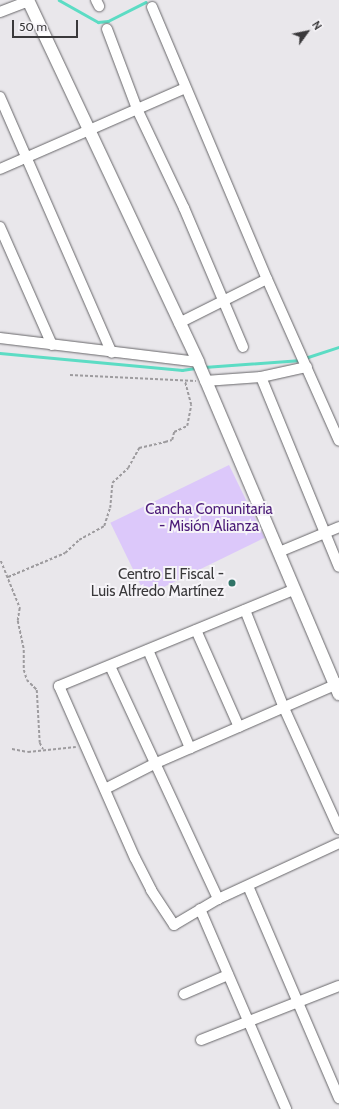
<!DOCTYPE html>
<html>
<head>
<meta charset="utf-8">
<style>
  body { margin:0 }
  #map { position:relative; width:339px; height:1109px; overflow:hidden; background:#e9e7eb; font-family:Cabin,sans-serif }
  div>[style] { position:absolute }
  [style*='--x'] { left:calc(var(--x)*1px); top:calc(var(--y)*1px); width:calc(var(--w)*1px); rotate:calc(var(--a)*1deg) }
  .green>* { inset:0; background:#dcc8fa; transform-origin:0 0 }
  .stream>* { height:2.5px; margin:-1.25px; padding:0 1.25px; transform-origin:1.25px; border-radius:1.25px; background:#5cdcc4 }
  .path>* { height:1.5px; margin-top:-0.75px; transform-origin:0; background:repeating-linear-gradient(90deg,#9d9b9e 0 3px,transparent 0 5px) }
  .roads { filter:drop-shadow(0 0 1px #676669) drop-shadow(0 0 1px #676669) }
  .minor>* { height:10px; margin:-5px; padding:0 5px; transform-origin:5px; border-radius:5px; background:#fff }
  .tertiary>* { height:12px; margin:-6px; padding:0 6px; transform-origin:6px; border-radius:6px; background:#fff }
  .dots>* { width:11px; height:11px; translate:-50% -50%; box-sizing:border-box; border:2px solid #f6f4f8; border-radius:50% }
  span { translate:-50% -50%; white-space:nowrap; text-align:center; line-height:1.15; -webkit-text-stroke:4px #f6f4f8; paint-order:stroke }
  .park-label { font-size:15px; color:#4b1b78 }
  .poi-label { font-size:15px; color:#3a393b }
  .right { translate:-100% -50%; text-align:right }
  .north { position:absolute; left:287px; top:12px; width:40px; height:40px; -webkit-text-stroke:3px #f6f4f8; paint-order:stroke; rotate:57deg; font-size:11px; font-weight:700; line-height:16px; text-align:center; color:#3a393b }
  .north::after { content:''; display:block; margin:auto; width:14px; height:18px; background:#3a393b; clip-path:polygon(50% 0,100% 100%,50% 72%,0 100%) }
  .scale { position:absolute; left:12px; top:20px; width:66px; height:18px; box-sizing:border-box; border:2px solid #3a393b; border-top:0; padding-left:5px; font-size:12px; line-height:14px; white-space:nowrap; color:#3a393b; -webkit-text-stroke:3px #f6f4f8; paint-order:stroke }
</style>
</head>
<body>
<div id="map">
  <div class="green">
    <i style="left:229px;top:465px;width:81px;height:132px;rotate:64deg"></i>
  </div>
  <div class="stream">
    <i style="--x:59;--y:0;--w:45;--a:29.4"></i>
    <i style="--x:98;--y:22;--w:10;--a:-6"></i>
    <i style="--x:108;--y:21;--w:42;--a:-26.6"></i>
    <i style="--x:0;--y:353;--w:183;--a:5.3"></i>
    <i style="--x:182;--y:370;--w:15;--a:-8"></i>
    <i style="--x:305;--y:358;--w:36;--a:-18"></i>
    <i style="--x:204;--y:367;--w:97;--a:-4.1"></i>
  </div>
  <div class="path">
    <i style="--x:70;--y:375;--w:126;--a:2.7"></i>
    <i style="--x:1;--y:561;--w:51;--a:68"></i>
    <i style="--x:20;--y:608;--w:13;--a:99"></i>
    <i style="--x:18;--y:621;--w:30;--a:78"></i>
    <i style="--x:24;--y:650;--w:20;--a:90"></i>
    <i style="--x:24;--y:670;--w:10;--a:73"></i>
    <i style="--x:27;--y:680;--w:14;--a:45"></i>
    <i style="--x:37;--y:690;--w:53;--a:86.8"></i>
    <i style="--x:40;--y:743;--w:7;--a:63"></i>
    <i style="--x:8;--y:577;--w:62;--a:-22.8"></i>
    <i style="--x:65;--y:553;--w:19;--a:-43"></i>
    <i style="--x:79;--y:540;--w:29;--a:-29"></i>
    <i style="--x:104;--y:526;--w:19;--a:-72"></i>
    <i style="--x:110;--y:508;--w:25;--a:-85"></i>
    <i style="--x:112;--y:483;--w:22;--a:-43"></i>
    <i style="--x:128;--y:468;--w:23;--a:-61"></i>
    <i style="--x:139;--y:448;--w:27;--a:-13"></i>
    <i style="--x:165;--y:442;--w:7;--a:-16"></i>
    <i style="--x:172;--y:440;--w:8;--a:-76"></i>
    <i style="--x:174;--y:432;--w:14;--a:-25"></i>
    <i style="--x:187;--y:426;--w:21;--a:-79"></i>
    <i style="--x:191;--y:405;--w:24;--a:-105"></i>
    <i style="--x:12;--y:749;--w:16;--a:11"></i>
    <i style="--x:28;--y:752;--w:48;--a:-5.9"></i>
  </div>
  <div class="roads">
    <div class="minor">
      <i style="--x:96;--y:0;--w:7;--a:63"></i>
      <i style="--x:152;--y:7;--w:295;--a:67.1"></i>
      <i style="--x:267;--y:279;--w:177;--a:66"></i>
      <i style="--x:0;--y:12;--w:30;--a:-21"></i>
      <i style="--x:107;--y:29;--w:85;--a:69.4"></i>
      <i style="--x:137;--y:109;--w:110;--a:64.6"></i>
      <i style="--x:184;--y:208;--w:151;--a:67"></i>
      <i style="--x:0;--y:97;--w:279;--a:66.4"></i>
      <i style="--x:0;--y:169;--w:202;--a:-23.6"></i>
      <i style="--x:0;--y:227;--w:129;--a:66.2"></i>
      <i style="--x:179;--y:323;--w:98;--a:-26.6"></i>
      <i style="--x:0;--y:338;--w:199;--a:6.9"></i>
      <i style="--x:261;--y:377;--w:205;--a:67.7"></i>
      <i style="--x:205;--y:381;--w:56;--a:-4.1"></i>
      <i style="--x:261;--y:377;--w:47;--a:-12.3"></i>
      <i style="--x:279;--y:552;--w:65;--a:-22.6"></i>
      <i style="--x:293;--y:590;--w:253;--a:157.7"></i>
      <i style="--x:59;--y:686;--w:188;--a:66.2"></i>
      <i style="--x:135;--y:858;--w:36;--a:63"></i>
      <i style="--x:151;--y:890;--w:42;--a:56.7"></i>
      <i style="--x:174;--y:925;--w:51;--a:-30.6"></i>
      <i style="--x:218;--y:899;--w:133;--a:-24.8"></i>
      <i style="--x:245;--y:610;--w:105;--a:68.3"></i>
      <i style="--x:284;--y:708;--w:133;--a:65.6"></i>
      <i style="--x:196;--y:630;--w:106;--a:66.1"></i>
      <i style="--x:148;--y:650;--w:107;--a:66.8"></i>
      <i style="--x:110;--y:666;--w:257;--a:65.1"></i>
      <i style="--x:105;--y:789;--w:55;--a:-27"></i>
      <i style="--x:154;--y:764;--w:202;--a:-23.6"></i>
      <i style="--x:248;--y:886;--w:231;--a:66.8"></i>
      <i style="--x:200;--y:909;--w:218;--a:66.7"></i>
      <i style="--x:184;--y:994;--w:48;--a:-23.4"></i>
      <i style="--x:201;--y:1040;--w:148;--a:-21.4"></i>
    </div>
    <div class="tertiary">
      <i style="--x:28;--y:0;--w:400;--a:64.8"></i>
      <i style="--x:198;--y:362;--w:361;--a:67"></i>
    </div>
  </div>
  <div class="dots">
    <i style="left:232px;top:583px;background:#307467"></i>
  </div>
  <div class="park-label">
    <span style="left:209px;top:518px">Cancha Comunitaria<br>- Misión Alianza</span>
  </div>
  <div class="poi-label">
    <span class="right" style="left:224px;top:583px">Centro EI Fiscal -<br>Luis Alfredo Martínez</span>
  </div>
  <div class="north">N</div>
  <div class="scale">50 m</div>
</div>
</body>
</html>
